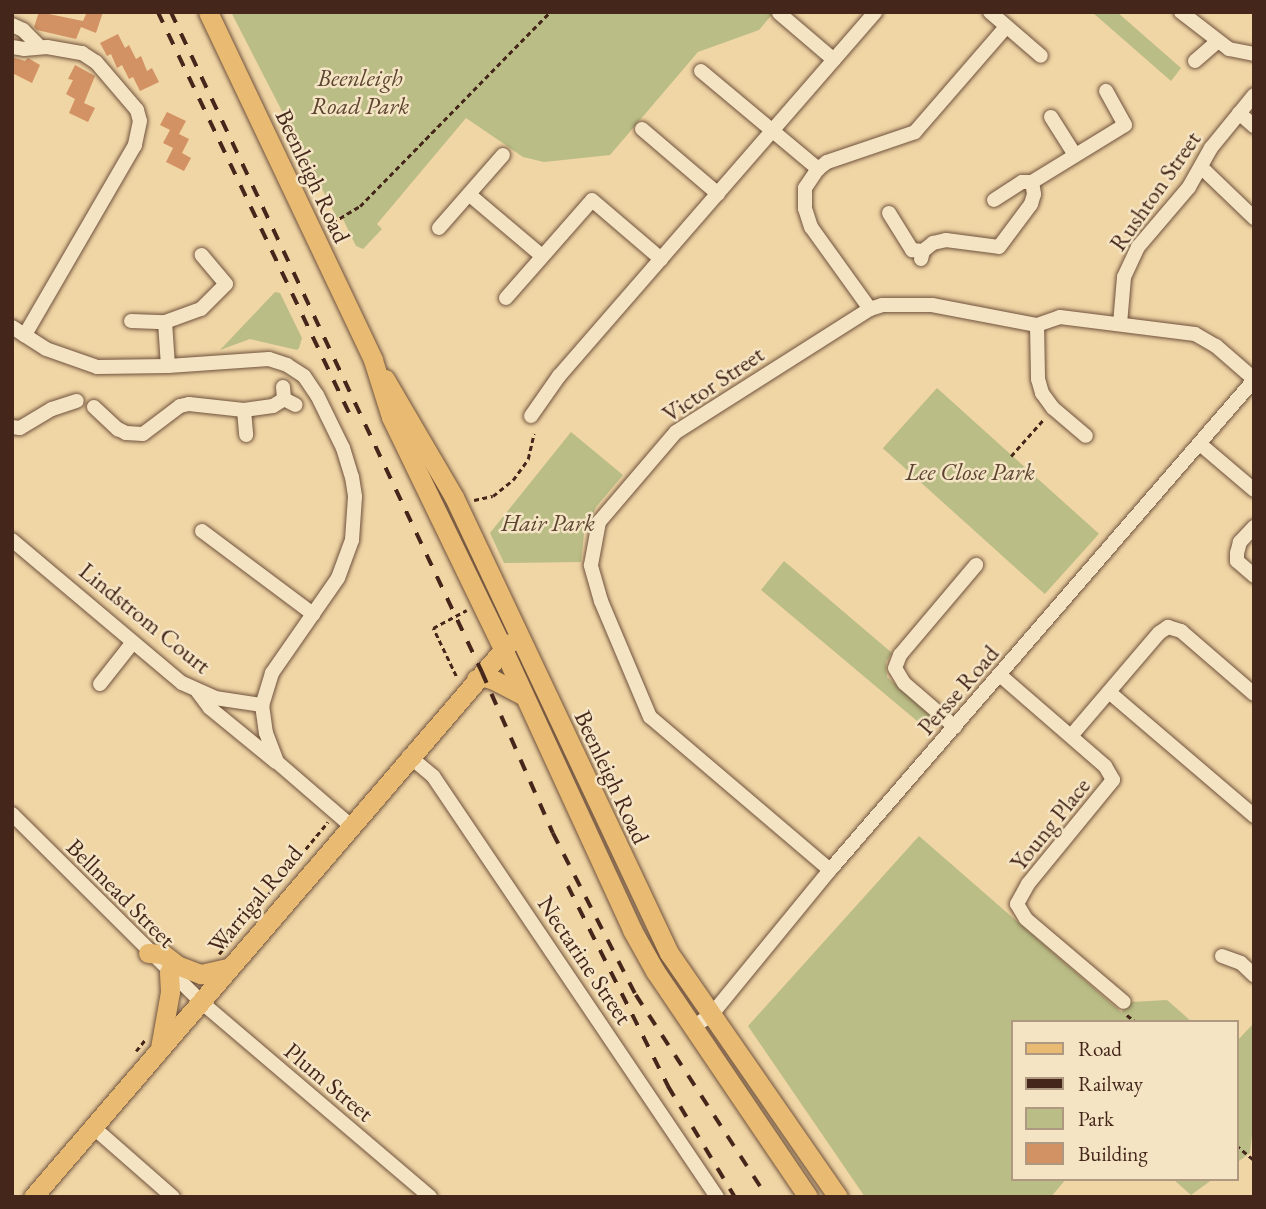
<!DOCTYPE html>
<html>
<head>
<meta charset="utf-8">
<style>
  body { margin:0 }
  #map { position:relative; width:1266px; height:1209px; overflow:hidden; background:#f0d5a5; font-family:"EB Garamond",serif }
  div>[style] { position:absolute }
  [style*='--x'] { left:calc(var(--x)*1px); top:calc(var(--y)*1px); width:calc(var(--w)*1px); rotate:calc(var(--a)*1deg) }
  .green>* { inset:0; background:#babd86; transform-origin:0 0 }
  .building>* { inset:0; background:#d29263 }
  .path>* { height:2.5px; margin-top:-1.25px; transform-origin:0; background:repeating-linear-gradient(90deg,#44261a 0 5px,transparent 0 8.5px) }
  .roads { filter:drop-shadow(0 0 2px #6f523d) drop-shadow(0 0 2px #6f523d) }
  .minor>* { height:14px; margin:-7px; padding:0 7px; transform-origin:7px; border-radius:7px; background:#f5e4c4 }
  .major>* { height:19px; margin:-9.5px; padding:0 9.5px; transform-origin:9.5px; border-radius:9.5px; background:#e8ba72 }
  .rail>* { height:3.5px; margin-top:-1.75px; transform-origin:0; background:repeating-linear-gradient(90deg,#44261a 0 12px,transparent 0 24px) }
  span { translate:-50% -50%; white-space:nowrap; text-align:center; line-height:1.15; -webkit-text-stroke:5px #f5e4c4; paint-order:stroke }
  .park-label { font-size:24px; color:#5c4430; font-style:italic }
  .street-label { font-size:24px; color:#44261a }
  .frame { position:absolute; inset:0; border:14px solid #44261a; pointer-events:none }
  .legend { position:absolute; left:1011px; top:1020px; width:228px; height:161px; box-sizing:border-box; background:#f5e4c4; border:2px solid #ae9880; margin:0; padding:9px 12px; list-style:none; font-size:21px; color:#44261a }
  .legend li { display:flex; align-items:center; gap:14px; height:35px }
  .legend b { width:35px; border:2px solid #ae9880 }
</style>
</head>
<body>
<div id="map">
  <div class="green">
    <i style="clip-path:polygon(231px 12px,774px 12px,759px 30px,698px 52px,610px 155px,544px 162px,523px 157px,466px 118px,377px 224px,382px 229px,363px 249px,356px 246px,341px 215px,337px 218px)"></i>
    <i style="clip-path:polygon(1092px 12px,1117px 12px,1181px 68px,1171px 81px)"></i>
    <i style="clip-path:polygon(275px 292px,280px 293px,302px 338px,299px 348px,297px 350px,250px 339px,220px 350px)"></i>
    <i style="left:937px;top:388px;width:218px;height:81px;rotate:42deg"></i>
    <i style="clip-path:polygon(571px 432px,623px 475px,596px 507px,584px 534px,581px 562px,504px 563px,490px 533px)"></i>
    <i style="clip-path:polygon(784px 561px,892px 653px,886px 662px,887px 677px,931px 716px,934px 721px,929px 731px,761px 590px)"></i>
    <i style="clip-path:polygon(919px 836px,1121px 1012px,1131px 1002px,1167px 1000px,1192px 1022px,1012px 1022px,1012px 1179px,1066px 1179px,1051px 1197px,865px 1197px,748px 1026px)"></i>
    <i style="clip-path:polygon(1254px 1023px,1254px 1116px,1250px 1153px,1236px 1163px,1236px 1042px)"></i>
    <i style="clip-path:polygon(1173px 1179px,1213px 1179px,1191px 1195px)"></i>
  </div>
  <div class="building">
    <i style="clip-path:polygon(39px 12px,83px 21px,87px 12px,103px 12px,96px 33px,81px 27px,76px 39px,37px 30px,34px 27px)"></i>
    <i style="clip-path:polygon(118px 34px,125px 48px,129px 45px,136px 59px,141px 56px,147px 71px,152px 68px,159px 82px,140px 91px,133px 77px,129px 79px,122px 65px,117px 68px,111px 54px,107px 56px,100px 43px)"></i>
    <i style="clip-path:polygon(12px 57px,25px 61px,28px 58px,40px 65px,32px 83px,12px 73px)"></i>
    <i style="clip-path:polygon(75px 65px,95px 76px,84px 103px,95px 108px,88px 122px,69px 113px,75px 99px,66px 94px,73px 80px,68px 79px)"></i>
    <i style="clip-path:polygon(167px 112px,186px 121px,179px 134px,189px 139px,182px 153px,191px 158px,184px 171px,166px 162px,173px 148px,163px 143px,170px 130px,160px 125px)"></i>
  </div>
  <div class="path">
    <i style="--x:325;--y:227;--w:41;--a:-31"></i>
    <i style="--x:360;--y:206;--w:272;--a:-45.6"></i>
    <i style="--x:1011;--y:456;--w:50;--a:-48.3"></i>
    <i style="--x:474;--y:500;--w:19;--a:-12"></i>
    <i style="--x:493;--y:496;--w:26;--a:-39"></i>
    <i style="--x:513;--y:480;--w:26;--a:-54"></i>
    <i style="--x:528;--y:459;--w:26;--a:-77"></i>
    <i style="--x:456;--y:676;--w:53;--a:-115.6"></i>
    <i style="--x:433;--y:628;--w:38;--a:-28"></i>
    <i style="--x:219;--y:954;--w:171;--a:-50.5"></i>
    <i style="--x:1127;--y:1015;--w:11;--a:38"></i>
    <i style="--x:136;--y:1051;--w:14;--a:-51"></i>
    <i style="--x:1236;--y:1145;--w:23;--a:40"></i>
  </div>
  <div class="roads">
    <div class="minor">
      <i style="--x:990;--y:12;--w:67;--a:40.8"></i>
      <i style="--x:1181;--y:12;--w:61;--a:37.6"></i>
      <i style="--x:1229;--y:49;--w:25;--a:11"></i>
      <i style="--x:779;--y:13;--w:72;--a:40.5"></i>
      <i style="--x:12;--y:25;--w:12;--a:24"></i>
      <i style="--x:23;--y:30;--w:24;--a:45"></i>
      <i style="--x:12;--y:47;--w:12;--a:9"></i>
      <i style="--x:24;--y:49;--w:23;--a:-5"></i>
      <i style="--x:47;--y:47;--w:36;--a:10"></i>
      <i style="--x:82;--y:53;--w:17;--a:33"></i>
      <i style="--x:96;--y:62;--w:63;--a:49.5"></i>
      <i style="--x:137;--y:110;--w:11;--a:75"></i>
      <i style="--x:140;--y:121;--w:25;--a:102"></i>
      <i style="--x:135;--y:145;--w:220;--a:120.1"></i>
      <i style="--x:1195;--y:61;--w:29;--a:-41"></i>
      <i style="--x:701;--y:71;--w:153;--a:39.9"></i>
      <i style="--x:1239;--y:113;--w:20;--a:41"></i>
      <i style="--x:1051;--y:117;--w:45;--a:57.7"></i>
      <i style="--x:642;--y:129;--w:100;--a:40.5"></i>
      <i style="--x:1201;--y:167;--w:74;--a:43.9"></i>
      <i style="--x:471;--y:196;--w:93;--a:40.2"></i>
      <i style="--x:994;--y:200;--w:33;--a:-33"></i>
      <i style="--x:1022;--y:182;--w:10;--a:0"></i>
      <i style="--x:889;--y:213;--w:44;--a:58.1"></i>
      <i style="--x:912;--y:250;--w:11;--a:5"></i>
      <i style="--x:439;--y:228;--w:97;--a:-48.8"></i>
      <i style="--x:921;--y:259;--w:8;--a:-76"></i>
      <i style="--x:923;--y:251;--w:13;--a:-39"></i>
      <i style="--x:933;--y:243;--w:13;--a:-13"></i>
      <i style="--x:946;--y:240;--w:53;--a:7.5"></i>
      <i style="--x:999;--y:247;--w:54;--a:-53.3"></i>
      <i style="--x:1031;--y:204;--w:10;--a:-73"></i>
      <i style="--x:1034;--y:194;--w:12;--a:-99"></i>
      <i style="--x:1032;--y:182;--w:109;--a:-31.5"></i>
      <i style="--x:1125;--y:125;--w:39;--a:-119"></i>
      <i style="--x:506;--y:298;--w:130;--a:-48.7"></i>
      <i style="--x:592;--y:200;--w:91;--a:40.5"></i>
      <i style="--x:870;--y:309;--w:101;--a:-125.7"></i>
      <i style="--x:811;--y:227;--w:20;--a:-108"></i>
      <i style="--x:805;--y:208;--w:20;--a:-90"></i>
      <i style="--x:805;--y:188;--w:23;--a:-56"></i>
      <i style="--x:818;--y:169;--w:11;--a:-38"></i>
      <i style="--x:827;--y:162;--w:93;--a:-18.8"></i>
      <i style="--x:915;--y:132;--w:139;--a:-49.1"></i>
      <i style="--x:131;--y:321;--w:34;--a:2"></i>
      <i style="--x:165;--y:322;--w:38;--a:-20"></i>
      <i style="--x:201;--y:309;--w:35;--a:-45"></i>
      <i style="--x:226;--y:284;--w:38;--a:-130"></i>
      <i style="--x:165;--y:322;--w:44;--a:86.1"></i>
      <i style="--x:1120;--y:324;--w:47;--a:-85.1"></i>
      <i style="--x:1124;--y:277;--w:33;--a:-65"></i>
      <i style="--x:1138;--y:247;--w:79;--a:-49.6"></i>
      <i style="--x:1189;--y:187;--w:45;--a:-60.6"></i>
      <i style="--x:1211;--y:148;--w:68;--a:-50.9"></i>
      <i style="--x:1037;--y:325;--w:54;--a:88.9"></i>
      <i style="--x:1038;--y:379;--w:15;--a:74"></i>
      <i style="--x:1042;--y:393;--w:19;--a:54"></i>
      <i style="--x:1053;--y:408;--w:43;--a:40.3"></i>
      <i style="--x:12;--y:327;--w:40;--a:32.9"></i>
      <i style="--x:46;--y:349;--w:54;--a:19.4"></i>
      <i style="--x:97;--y:367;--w:71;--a:-0.8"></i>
      <i style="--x:168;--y:366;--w:101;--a:-4"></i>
      <i style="--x:269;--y:359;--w:19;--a:18"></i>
      <i style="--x:287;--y:365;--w:20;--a:33"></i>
      <i style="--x:304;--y:376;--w:23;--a:56"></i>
      <i style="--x:317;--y:395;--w:59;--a:63.9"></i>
      <i style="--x:343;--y:448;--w:30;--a:73"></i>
      <i style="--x:352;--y:477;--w:20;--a:81"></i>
      <i style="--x:355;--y:497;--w:43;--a:94"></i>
      <i style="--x:352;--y:540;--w:40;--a:110.2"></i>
      <i style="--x:338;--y:578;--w:116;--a:124.8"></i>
      <i style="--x:272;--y:673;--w:34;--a:107"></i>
      <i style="--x:262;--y:705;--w:28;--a:82"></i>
      <i style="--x:266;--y:733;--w:31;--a:69"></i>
      <i style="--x:277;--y:762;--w:96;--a:40.8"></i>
      <i style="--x:283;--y:387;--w:12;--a:85"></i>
      <i style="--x:284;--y:399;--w:13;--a:27"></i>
      <i style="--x:94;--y:407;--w:33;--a:43"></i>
      <i style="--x:118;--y:429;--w:9;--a:27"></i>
      <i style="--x:126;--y:433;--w:17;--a:3"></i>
      <i style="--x:143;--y:434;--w:46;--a:-37.1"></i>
      <i style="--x:180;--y:406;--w:9;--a:-13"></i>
      <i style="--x:189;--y:404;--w:55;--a:6.2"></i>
      <i style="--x:244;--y:410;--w:29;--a:-8"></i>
      <i style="--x:273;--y:406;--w:13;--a:-32"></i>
      <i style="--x:244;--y:410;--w:25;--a:85"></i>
      <i style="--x:531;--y:416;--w:49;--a:-55"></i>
      <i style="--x:559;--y:376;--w:482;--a:-49"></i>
      <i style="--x:12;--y:427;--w:8;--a:7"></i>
      <i style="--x:20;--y:428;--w:37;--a:-31"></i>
      <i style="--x:52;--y:409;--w:26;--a:-18"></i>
      <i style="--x:1200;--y:444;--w:71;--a:40.4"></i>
      <i style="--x:1254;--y:527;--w:21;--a:133"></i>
      <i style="--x:1240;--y:542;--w:11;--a:105"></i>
      <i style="--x:1237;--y:553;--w:8;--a:90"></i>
      <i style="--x:1237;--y:561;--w:23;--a:41"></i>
      <i style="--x:202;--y:531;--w:139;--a:36.8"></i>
      <i style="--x:12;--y:540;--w:222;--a:40.1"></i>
      <i style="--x:182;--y:683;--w:36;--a:24"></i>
      <i style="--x:215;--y:698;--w:48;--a:8.5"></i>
      <i style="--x:1001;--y:676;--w:138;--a:40.9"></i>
      <i style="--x:1105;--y:766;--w:16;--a:60"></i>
      <i style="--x:1113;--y:780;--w:134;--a:129.3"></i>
      <i style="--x:1028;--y:884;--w:23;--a:119"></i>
      <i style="--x:1017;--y:904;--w:17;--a:59"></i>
      <i style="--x:1026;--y:919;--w:128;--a:40.3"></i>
      <i style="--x:100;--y:684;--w:53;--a:-51.8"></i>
      <i style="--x:198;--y:692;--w:20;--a:53"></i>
      <i style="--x:210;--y:708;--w:85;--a:39.3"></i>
      <i style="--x:1109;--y:692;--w:191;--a:40.5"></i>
      <i style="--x:955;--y:727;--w:67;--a:-139.2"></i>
      <i style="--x:904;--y:683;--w:17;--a:-121"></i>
      <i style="--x:895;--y:668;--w:14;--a:-69"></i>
      <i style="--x:900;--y:655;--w:118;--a:-49.8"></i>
      <i style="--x:1071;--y:736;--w:135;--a:-49.5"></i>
      <i style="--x:1159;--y:633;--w:11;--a:-34"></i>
      <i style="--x:1168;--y:627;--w:14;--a:17"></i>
      <i style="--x:1181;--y:631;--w:96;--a:40.8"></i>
      <i style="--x:409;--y:756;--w:31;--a:40"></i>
      <i style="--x:433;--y:776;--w:508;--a:56"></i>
      <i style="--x:12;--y:814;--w:265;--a:44.8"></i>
      <i style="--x:200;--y:1001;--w:302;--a:40.4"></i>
      <i style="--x:830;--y:870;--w:236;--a:-139.6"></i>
      <i style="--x:650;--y:717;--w:126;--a:-112.9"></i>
      <i style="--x:601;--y:601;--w:37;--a:-106"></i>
      <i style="--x:591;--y:565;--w:44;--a:-79.5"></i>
      <i style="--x:599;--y:522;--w:118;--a:-49.5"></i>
      <i style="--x:676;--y:432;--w:230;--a:-32.4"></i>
      <i style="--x:870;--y:309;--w:13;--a:-18"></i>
      <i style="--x:882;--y:305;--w:50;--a:0"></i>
      <i style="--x:932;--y:305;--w:107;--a:10.8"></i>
      <i style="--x:1037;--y:325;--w:24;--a:-19"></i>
      <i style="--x:1060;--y:317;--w:136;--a:7.2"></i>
      <i style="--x:1195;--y:334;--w:24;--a:30"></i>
      <i style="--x:1216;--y:346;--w:50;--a:41"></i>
      <i style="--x:1222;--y:956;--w:20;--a:20"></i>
      <i style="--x:1241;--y:963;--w:18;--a:43"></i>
      <i style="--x:693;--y:1027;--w:23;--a:-34"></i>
      <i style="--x:712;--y:1014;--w:186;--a:-50.7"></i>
      <i style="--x:830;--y:870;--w:648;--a:-49.13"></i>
      <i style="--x:93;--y:1127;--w:106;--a:41.2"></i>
    </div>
    <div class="major">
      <i style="--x:208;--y:12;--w:385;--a:64.6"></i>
      <i style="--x:373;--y:360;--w:60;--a:72.5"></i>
      <i style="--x:391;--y:417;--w:258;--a:64.2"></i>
      <i style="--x:503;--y:649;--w:309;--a:65.3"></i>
      <i style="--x:632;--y:930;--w:47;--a:60.7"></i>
      <i style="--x:655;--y:971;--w:273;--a:55.9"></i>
      <i style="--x:385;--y:379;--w:137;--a:59.7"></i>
      <i style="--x:454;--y:497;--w:504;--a:64.76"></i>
      <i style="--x:669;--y:953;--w:297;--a:55.3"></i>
      <i style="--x:476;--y:679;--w:8;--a:-14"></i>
      <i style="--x:484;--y:677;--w:10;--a:17"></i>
      <i style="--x:494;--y:680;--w:34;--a:28"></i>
      <i style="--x:148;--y:953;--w:15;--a:4"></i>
      <i style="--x:163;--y:954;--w:18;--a:38"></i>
      <i style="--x:177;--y:965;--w:26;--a:21"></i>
      <i style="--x:201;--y:974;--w:28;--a:-13"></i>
      <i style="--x:160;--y:1048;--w:57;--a:-79.9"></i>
      <i style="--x:170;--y:992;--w:20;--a:-93"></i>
      <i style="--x:33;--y:1197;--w:730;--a:-49.33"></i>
    </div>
  </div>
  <div class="rail">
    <i style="--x:158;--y:12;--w:444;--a:64.5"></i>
    <i style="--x:171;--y:12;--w:730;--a:64.77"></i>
    <i style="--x:482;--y:672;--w:176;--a:66.2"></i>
    <i style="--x:553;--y:833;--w:182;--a:62.9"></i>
    <i style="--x:636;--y:995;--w:241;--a:57"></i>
    <i style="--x:568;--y:886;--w:224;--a:63.4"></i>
    <i style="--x:668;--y:1086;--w:130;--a:58.9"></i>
  </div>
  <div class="park-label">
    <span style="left:360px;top:92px">Beenleigh<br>Road Park</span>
    <span style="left:970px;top:472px">Lee Close Park</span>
    <span style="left:548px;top:523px">Hair Park</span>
  </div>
  <div class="street-label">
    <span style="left:313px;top:176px;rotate:65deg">Beenleigh Road</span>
    <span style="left:1155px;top:191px;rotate:-55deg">Rushton Street</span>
    <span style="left:713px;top:384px;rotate:-34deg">Victor Street</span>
    <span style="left:145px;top:618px;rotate:39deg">Lindstrom Court</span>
    <span style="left:958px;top:690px;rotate:-49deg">Persse Road</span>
    <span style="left:612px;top:777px;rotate:65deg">Beenleigh Road</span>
    <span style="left:1050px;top:824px;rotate:-51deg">Young Place</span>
    <span style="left:121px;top:893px;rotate:45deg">Bellmead Street</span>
    <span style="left:255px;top:899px;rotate:-50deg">Warrigal Road</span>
    <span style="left:585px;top:960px;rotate:56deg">Nectarine Street</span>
    <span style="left:329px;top:1082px;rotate:40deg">Plum Street</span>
  </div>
  <div class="frame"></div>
  <ul class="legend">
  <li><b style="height:9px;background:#e8ba72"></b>Road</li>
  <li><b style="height:9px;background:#44261a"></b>Railway</li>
  <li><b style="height:19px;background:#babd86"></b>Park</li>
  <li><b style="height:19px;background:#d29263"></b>Building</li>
  </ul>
</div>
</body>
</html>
